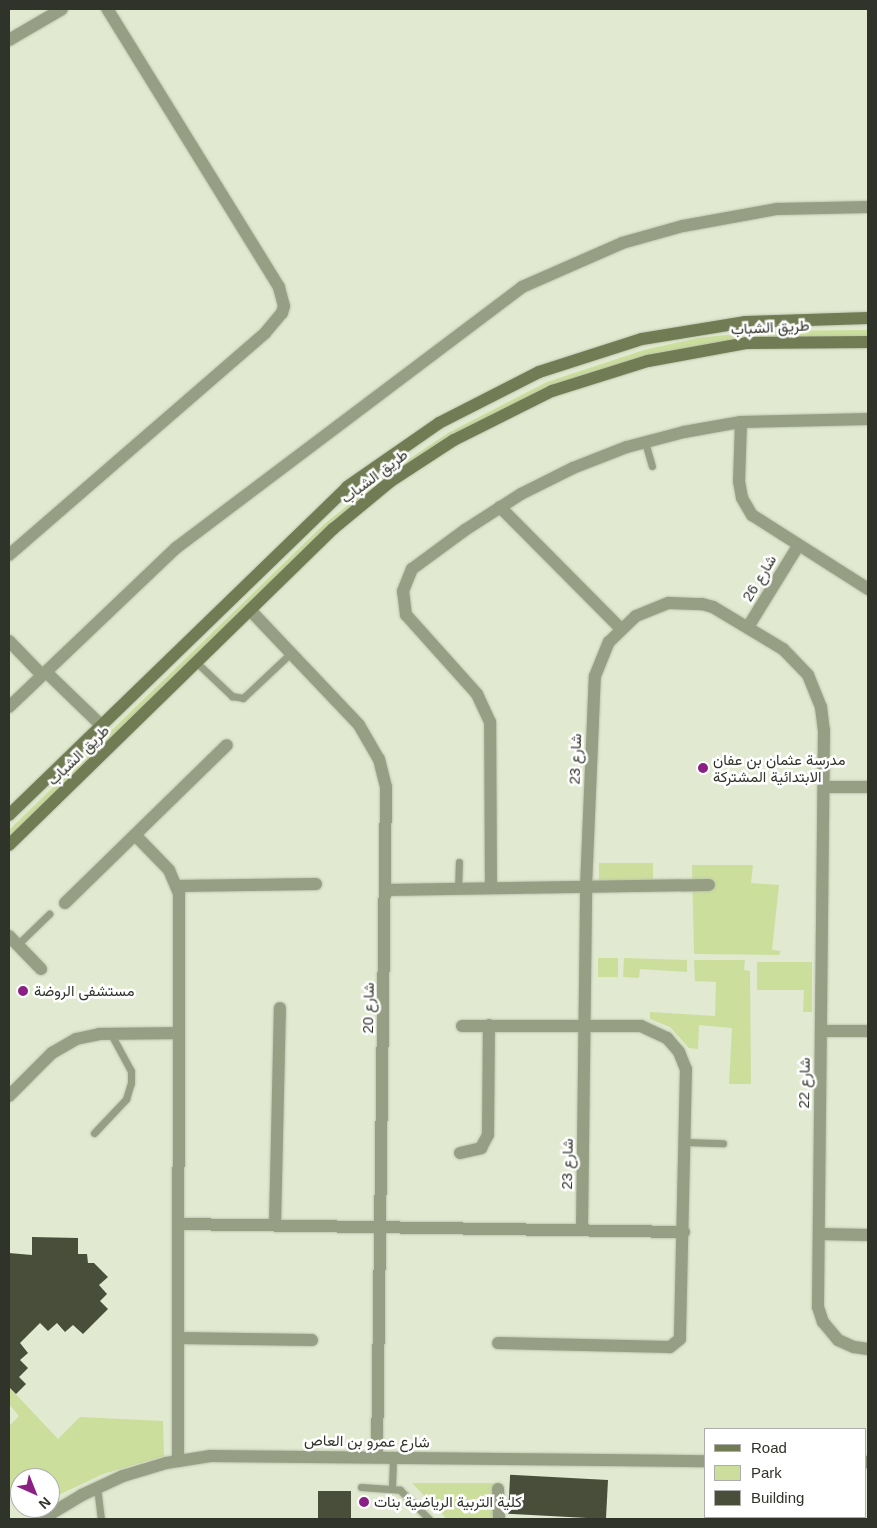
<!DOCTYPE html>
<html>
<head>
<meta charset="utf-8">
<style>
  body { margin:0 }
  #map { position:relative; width:877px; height:1528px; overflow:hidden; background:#e1e9d0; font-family:Helvetica,Vazirmatn,sans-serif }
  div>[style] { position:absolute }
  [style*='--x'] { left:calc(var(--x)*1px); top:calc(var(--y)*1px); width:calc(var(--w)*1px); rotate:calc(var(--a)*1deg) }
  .green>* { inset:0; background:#cbde9c; transform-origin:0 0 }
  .building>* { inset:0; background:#484e39; transform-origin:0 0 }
  .roads { filter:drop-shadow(0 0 1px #bec5af) drop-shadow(0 0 1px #bec5af) }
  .service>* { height:7px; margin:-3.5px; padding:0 3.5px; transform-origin:3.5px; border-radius:3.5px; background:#969f83 }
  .minor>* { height:12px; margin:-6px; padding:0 6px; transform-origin:6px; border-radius:6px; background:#969f83 }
  .tertiary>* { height:12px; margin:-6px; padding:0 6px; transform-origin:6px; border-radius:6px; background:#969f83 }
  .secondary>* { height:12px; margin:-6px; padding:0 6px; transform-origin:6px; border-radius:6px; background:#717c54 }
  .dots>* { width:14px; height:14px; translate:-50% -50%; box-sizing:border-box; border:2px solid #fff; border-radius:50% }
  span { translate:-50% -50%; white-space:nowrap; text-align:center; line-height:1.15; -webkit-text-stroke:5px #fff; paint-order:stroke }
  .street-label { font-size:15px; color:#30332a }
  .poi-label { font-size:15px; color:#30332a }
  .left { translate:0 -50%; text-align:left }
  .frame { position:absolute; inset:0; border:10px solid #30332a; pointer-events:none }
  .legend { position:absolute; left:704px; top:1428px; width:162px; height:90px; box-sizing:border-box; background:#fff; border:1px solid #acadaa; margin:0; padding:6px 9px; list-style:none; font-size:15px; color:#30332a }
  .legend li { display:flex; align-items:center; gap:10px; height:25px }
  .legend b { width:25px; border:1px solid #acadaa }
  .north { position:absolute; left:10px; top:1468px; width:50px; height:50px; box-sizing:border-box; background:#fff; border:1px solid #acadaa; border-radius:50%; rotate:136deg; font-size:14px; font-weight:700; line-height:20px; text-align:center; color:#30332a }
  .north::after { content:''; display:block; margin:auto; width:18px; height:22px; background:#8b2084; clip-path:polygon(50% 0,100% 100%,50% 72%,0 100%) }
</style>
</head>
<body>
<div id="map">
  <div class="green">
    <i style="clip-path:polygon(868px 330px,868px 339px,786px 337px,563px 385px,382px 487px,9px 841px,9px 830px,323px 525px,387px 474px,448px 433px,547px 382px,644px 350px,698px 338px,764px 331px)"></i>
    <i style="left:599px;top:863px;width:54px;height:18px"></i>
    <i style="clip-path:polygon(692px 865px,753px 865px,751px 883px,779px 885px,772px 950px,781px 951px,779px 955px,694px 954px)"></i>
    <i style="left:598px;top:958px;width:20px;height:19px"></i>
    <i style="clip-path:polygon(624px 958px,687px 960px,687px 972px,640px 969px,639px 978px,623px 977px)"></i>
    <i style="clip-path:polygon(694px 960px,745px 960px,744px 970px,750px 971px,751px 1084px,729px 1084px,732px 1028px,699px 1025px,698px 1049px,689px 1048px,670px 1027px,650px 1019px,650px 1012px,715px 1016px,716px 982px,695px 981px)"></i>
    <i style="clip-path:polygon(757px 962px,812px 962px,812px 1012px,803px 1012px,804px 990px,757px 990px)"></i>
    <i style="clip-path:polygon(9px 1387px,58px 1439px,80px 1417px,163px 1421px,164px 1456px,103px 1474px,50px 1499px,50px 1478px,20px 1478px,20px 1507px,9px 1494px,9px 1426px,19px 1416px,9px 1404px)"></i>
    <i style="clip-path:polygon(412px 1483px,494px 1483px,495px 1519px,447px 1519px)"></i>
  </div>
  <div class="building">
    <i style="clip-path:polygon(32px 1237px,78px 1238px,78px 1254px,87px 1254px,88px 1263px,94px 1263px,108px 1277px,99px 1285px,107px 1294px,100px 1301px,108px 1309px,83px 1334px,73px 1325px,65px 1332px,57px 1323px,48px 1331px,40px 1323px,20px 1343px,28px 1353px,20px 1360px,28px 1368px,19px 1377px,26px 1384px,16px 1394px,9px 1387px,9px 1253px,32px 1255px)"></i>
    <i style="left:608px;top:1480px;width:39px;height:98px;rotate:93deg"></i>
    <i style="left:318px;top:1491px;width:33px;height:28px"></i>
  </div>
  <div class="roads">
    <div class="service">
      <i style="--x:645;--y:442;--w:25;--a:74"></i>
      <i style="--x:196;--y:662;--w:50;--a:43.4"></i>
      <i style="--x:232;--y:696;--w:11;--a:10"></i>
      <i style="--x:243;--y:698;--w:66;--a:-43.2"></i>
      <i style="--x:458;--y:889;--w:27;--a:-88"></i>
      <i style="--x:17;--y:945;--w:45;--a:-44.1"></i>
      <i style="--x:94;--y:1133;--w:47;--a:-46.7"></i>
      <i style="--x:126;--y:1099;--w:17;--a:-73"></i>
      <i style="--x:131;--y:1083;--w:12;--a:-90"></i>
      <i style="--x:131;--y:1071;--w:42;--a:-118.4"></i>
      <i style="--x:685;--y:1142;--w:38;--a:2"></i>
      <i style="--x:97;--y:1487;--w:32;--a:83"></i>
      <i style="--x:361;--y:1487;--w:39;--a:4"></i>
      <i style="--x:400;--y:1490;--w:41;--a:45"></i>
      <i style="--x:392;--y:1487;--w:29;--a:-88"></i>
    </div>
    <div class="minor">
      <i style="--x:9;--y:40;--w:61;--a:-30.3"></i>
      <i style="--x:741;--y:422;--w:59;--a:91.9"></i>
      <i style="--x:739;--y:481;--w:17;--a:80"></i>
      <i style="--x:742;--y:498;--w:20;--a:60"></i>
      <i style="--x:752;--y:515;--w:138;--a:32.5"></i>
      <i style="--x:500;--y:507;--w:170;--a:45.2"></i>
      <i style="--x:9;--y:555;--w:339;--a:-40.9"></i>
      <i style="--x:265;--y:333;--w:26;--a:-50"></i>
      <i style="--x:282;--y:313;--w:7;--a:-74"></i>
      <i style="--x:284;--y:306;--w:20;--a:-105"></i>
      <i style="--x:279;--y:287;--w:327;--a:-121.7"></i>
      <i style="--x:250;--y:610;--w:158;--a:46.5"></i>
      <i style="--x:359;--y:725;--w:39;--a:60"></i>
      <i style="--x:379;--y:759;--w:29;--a:76"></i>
      <i style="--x:386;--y:787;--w:670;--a:90.77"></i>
      <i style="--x:748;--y:627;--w:95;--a:-58.3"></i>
      <i style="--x:9;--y:641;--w:47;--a:45.9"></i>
      <i style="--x:46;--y:672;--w:78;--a:44"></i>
      <i style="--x:9;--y:707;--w:231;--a:-43.6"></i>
      <i style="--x:176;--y:548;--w:433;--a:-37"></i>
      <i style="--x:522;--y:287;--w:109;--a:-23.7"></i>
      <i style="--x:622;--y:243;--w:63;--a:-15.6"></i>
      <i style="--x:683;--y:226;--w:96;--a:-10.3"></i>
      <i style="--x:777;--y:209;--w:91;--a:-1.3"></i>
      <i style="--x:824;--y:787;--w:44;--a:0"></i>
      <i style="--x:135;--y:835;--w:49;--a:45.8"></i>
      <i style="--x:169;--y:870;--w:26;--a:67"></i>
      <i style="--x:179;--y:894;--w:567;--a:90.1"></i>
      <i style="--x:177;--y:886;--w:139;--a:-0.8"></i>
      <i style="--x:491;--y:888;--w:166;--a:-90.3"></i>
      <i style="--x:490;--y:722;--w:31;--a:-115"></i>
      <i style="--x:477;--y:694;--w:106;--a:-131.9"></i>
      <i style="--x:406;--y:615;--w:24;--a:-97"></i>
      <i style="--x:403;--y:591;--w:24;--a:-68"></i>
      <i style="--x:412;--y:569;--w:66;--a:-36.3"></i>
      <i style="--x:465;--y:530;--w:67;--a:-32.7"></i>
      <i style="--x:521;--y:494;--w:58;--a:-26.6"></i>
      <i style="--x:573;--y:468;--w:58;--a:-21.3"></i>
      <i style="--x:627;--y:447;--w:59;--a:-14.7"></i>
      <i style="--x:684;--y:432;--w:58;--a:-10"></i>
      <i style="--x:741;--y:422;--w:127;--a:-1.4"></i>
      <i style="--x:386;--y:890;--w:323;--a:-0.9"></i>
      <i style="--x:65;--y:903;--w:226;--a:-44.3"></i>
      <i style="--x:9;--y:936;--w:46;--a:45.9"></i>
      <i style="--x:462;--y:1026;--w:179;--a:0"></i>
      <i style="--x:641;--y:1026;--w:29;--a:25"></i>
      <i style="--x:667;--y:1038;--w:18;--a:49"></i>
      <i style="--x:679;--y:1052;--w:18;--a:68"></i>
      <i style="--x:686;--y:1069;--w:270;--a:91.3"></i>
      <i style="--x:680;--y:1339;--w:13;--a:141"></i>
      <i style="--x:670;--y:1347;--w:172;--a:-178.7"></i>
      <i style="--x:821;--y:1031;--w:47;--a:0"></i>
      <i style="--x:9;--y:1096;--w:61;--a:-45"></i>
      <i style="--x:52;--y:1053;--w:28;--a:-30"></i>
      <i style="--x:76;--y:1039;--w:24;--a:-12"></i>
      <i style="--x:99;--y:1034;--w:80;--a:-0.7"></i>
      <i style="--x:460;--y:1153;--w:22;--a:-13"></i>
      <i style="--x:481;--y:1148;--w:15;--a:-62"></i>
      <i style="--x:488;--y:1135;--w:110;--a:-89.5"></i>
      <i style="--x:179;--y:1224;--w:505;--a:0.91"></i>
      <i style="--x:275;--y:1225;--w:217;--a:-88.7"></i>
      <i style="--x:582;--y:1230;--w:343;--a:-89.3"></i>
      <i style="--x:586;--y:887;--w:211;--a:-87.6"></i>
      <i style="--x:595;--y:676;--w:37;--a:-68"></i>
      <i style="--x:609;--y:642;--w:37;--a:-44"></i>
      <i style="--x:636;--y:616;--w:35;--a:-22"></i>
      <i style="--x:669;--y:603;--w:33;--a:2"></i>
      <i style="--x:702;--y:604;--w:11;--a:15"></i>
      <i style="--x:713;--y:607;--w:82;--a:31"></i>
      <i style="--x:783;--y:649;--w:36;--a:46"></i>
      <i style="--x:808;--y:675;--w:35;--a:68"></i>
      <i style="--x:821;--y:707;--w:23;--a:83"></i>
      <i style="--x:824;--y:730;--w:577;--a:90.6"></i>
      <i style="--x:818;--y:1307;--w:16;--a:72"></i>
      <i style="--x:823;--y:1322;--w:23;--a:50"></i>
      <i style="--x:838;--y:1340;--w:17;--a:24"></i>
      <i style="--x:854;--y:1347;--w:14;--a:8"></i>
      <i style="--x:819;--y:1234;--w:49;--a:1.2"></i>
      <i style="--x:178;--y:1338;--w:134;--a:0.9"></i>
      <i style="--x:498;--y:1489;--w:30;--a:88"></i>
      <i style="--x:854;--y:1519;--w:2;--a:-90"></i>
    </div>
    <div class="tertiary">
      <i style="--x:866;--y:1462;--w:2;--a:0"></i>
      <i style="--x:42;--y:1519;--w:47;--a:-31"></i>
      <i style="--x:82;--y:1495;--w:45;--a:-24.9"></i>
      <i style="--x:123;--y:1476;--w:45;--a:-16.8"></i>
      <i style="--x:166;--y:1463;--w:45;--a:-9"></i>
      <i style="--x:210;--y:1456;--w:496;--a:0.6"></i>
    </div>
    <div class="secondary">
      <i style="--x:9;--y:815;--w:471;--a:-44.1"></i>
      <i style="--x:347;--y:487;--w:112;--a:-34.8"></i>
      <i style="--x:439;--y:423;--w:112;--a:-27"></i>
      <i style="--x:539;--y:372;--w:108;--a:-17.8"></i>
      <i style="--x:642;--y:339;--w:105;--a:-9.3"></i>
      <i style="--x:746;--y:322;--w:122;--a:-1.9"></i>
      <i style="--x:9;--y:845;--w:453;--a:-44.3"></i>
      <i style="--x:333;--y:529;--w:75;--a:-39.6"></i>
      <i style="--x:391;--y:481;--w:75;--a:-33.1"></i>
      <i style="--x:454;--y:440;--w:110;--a:-26.6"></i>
      <i style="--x:552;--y:391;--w:101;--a:-17.4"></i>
      <i style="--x:648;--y:361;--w:101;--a:-10.3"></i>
      <i style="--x:747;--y:343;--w:121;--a:-0.5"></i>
    </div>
  </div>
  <div class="dots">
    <i style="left:703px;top:768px;background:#8b2084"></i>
    <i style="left:23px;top:991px;background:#8b2084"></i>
    <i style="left:364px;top:1502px;background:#8b2084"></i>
  </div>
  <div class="street-label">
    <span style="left:770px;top:327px;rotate:-3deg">طريق الشباب</span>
    <span style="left:374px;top:476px;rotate:-37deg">طريق الشباب</span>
    <span style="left:759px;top:578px;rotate:-59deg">شارع 26</span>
    <span style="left:78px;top:755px;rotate:-44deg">طريق الشباب</span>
    <span style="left:575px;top:759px;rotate:-88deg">شارع 23</span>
    <span style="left:368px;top:1008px;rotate:-89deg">شارع 20</span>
    <span style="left:804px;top:1083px;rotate:-89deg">شارع 22</span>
    <span style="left:567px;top:1164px;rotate:-89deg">شارع 23</span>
    <span style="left:367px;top:1441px;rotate:1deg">شارع عمرو بن العاص</span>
  </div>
  <div class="poi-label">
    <span class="left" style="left:713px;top:768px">مدرسة عثمان بن عفان<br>الابتدائية المشتركة</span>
    <span class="left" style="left:34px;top:991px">مستشفى الروضة</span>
    <span class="left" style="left:374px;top:1502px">كلية التربية الرياضية بنات</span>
  </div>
  <div class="frame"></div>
  <ul class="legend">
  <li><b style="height:6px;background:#717c54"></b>Road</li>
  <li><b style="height:14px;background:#cbde9c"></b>Park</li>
  <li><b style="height:14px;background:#484e39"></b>Building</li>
  </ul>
  <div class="north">N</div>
</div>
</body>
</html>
